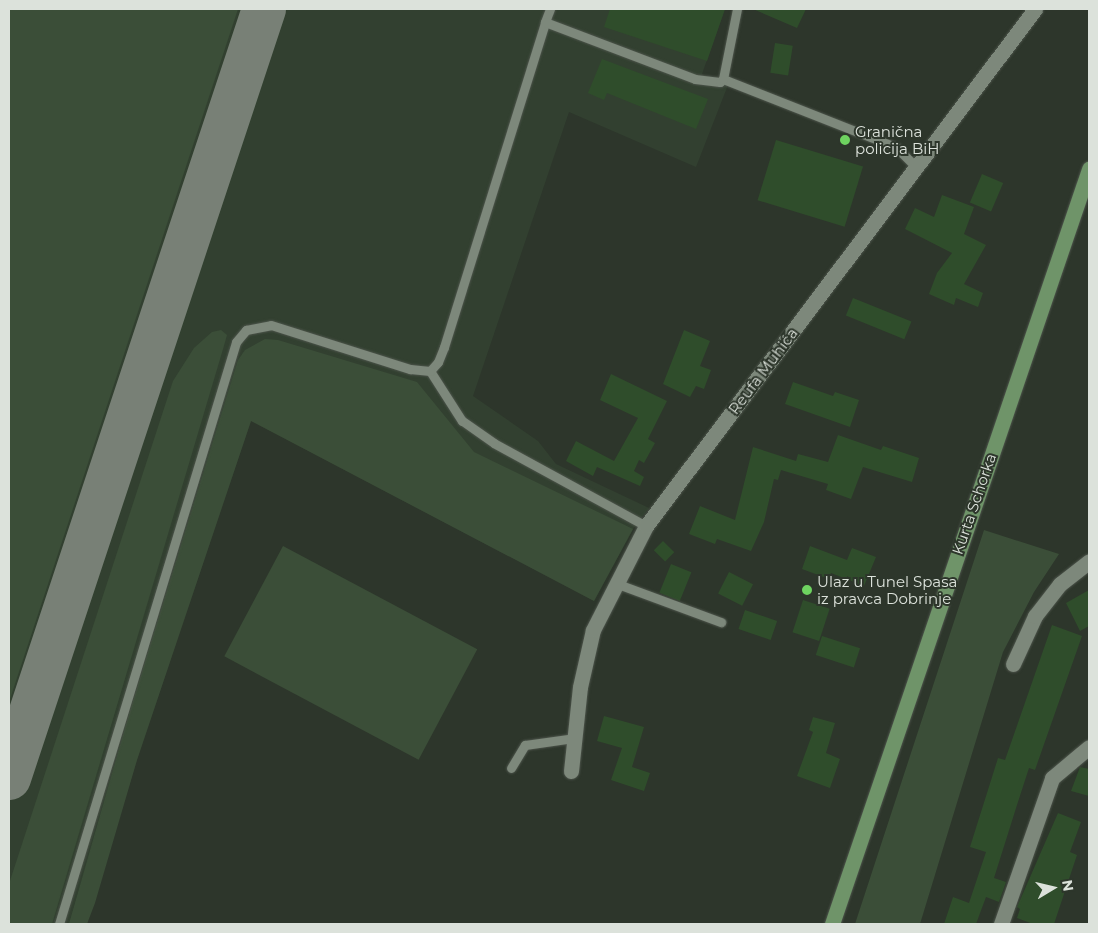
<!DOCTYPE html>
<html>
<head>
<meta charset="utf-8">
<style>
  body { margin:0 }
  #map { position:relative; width:1098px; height:933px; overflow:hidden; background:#2d362b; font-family:Montserrat,sans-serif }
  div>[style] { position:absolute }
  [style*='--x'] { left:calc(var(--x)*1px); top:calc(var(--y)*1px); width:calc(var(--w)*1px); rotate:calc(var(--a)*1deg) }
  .built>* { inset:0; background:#324030 }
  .green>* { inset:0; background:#3b4e38; transform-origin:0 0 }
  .taxiway>* { height:44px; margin:-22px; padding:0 22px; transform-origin:22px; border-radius:22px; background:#788076 }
  .building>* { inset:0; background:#2f4d2b; transform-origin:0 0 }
  .roads { filter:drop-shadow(0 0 1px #4d544b) drop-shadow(0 0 1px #4d544b) }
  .lane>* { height:9px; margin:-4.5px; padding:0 4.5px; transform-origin:4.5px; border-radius:4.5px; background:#7d887b }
  .street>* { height:15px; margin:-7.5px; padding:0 7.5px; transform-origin:7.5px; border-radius:7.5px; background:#7d887b }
  .primary>* { height:15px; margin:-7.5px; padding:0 7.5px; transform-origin:7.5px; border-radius:7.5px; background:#6f9469 }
  .dots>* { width:14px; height:14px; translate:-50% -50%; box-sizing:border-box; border:2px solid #2d362b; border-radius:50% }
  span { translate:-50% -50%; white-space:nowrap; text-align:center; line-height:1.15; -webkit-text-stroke:4px #2d362b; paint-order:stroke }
  .poi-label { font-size:15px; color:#dce2db }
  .left { translate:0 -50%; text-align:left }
  .street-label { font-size:15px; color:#dce2db }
  .frame { position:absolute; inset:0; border:10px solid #dce2db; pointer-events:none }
  .north { position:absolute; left:1028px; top:863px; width:50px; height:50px; -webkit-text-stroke:4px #2d362b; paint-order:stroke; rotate:81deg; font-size:14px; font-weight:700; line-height:20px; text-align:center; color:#dce2db }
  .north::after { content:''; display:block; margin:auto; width:18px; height:22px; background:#dce2db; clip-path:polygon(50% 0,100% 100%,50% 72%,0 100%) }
</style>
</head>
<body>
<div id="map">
  <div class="built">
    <i style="clip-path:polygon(9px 9px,725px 9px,702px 74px,728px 85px,696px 167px,569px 112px,473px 396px,538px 441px,556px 464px,649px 508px,633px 529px,594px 601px,251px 421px,137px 760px,87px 924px,9px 924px)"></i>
  </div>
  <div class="green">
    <i style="clip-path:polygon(9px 9px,238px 9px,9px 702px)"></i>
    <i style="clip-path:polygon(221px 330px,227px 335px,223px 349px,52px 924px,9px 924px,9px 884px,173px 381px,194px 348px,212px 332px)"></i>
    <i style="clip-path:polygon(265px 339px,278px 340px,417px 382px,474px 452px,633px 529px,594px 601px,251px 421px,137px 760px,95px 903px,87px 924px,69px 924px,129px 714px,238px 360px,245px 350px)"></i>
    <i style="clip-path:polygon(984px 530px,1059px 554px,1034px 592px,1003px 652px,920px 924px,855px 924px)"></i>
    <i style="left:283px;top:546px;width:220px;height:125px;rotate:28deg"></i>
  </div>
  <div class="taxiway">
    <i style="--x:9;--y:778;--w:810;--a:-71.65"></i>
  </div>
  <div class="building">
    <i style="clip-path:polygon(610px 9px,725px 9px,707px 61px,604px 27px)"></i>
    <i style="clip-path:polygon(753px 9px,806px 9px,797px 28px)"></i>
    <i style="left:775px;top:43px;width:18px;height:30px;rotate:9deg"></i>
    <i style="clip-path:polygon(602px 59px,708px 99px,696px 129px,607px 93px,604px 100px,588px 93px)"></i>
    <i style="left:776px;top:140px;width:91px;height:63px;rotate:17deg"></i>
    <i style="left:982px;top:174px;width:23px;height:31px;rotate:23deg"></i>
    <i style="clip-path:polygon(942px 195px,974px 207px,964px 234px,986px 245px,964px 284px,983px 293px,978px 307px,956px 298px,954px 305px,929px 294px,937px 273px,952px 253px,905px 229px,915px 208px,934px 217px)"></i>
    <i style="left:853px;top:298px;width:63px;height:19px;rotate:22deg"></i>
    <i style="clip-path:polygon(684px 330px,710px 341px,700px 366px,711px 370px,704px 389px,696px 386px,690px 397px,663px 384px)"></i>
    <i style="clip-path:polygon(611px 374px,667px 401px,648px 439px,655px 443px,644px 463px,639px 460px,634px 471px,644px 477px,640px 486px,597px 467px,593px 476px,566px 461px,576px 441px,614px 461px,638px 418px,600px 400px)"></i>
    <i style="clip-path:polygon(793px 382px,833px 396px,835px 392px,859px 400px,850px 427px,785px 404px)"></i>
    <i style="clip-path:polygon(838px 435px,881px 450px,883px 446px,919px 458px,912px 482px,863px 467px,851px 499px,826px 490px,828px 484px,781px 470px,778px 480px,774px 479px,764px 522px,751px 551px,717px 539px,715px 544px,689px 534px,700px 506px,735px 520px,753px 447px,796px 461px,798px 454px,828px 462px)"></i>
    <i style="left:663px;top:541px;width:16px;height:13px;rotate:45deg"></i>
    <i style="clip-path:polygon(810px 546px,847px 560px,852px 548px,876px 557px,864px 586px,831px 573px,829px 579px,802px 569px)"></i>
    <i style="left:671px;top:564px;width:22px;height:31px;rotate:22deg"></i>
    <i style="left:729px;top:572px;width:27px;height:24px;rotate:27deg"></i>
    <i style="clip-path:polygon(1089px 590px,1089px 626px,1080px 631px,1066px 603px)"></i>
    <i style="left:803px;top:600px;width:28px;height:34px;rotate:18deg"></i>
    <i style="left:745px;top:610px;width:34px;height:20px;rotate:19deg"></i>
    <i style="clip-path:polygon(1052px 625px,1082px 636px,1035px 770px,1029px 768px,1017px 805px,994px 878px,1006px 882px,999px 902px,986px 897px,976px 924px,944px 924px,953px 897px,969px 903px,986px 852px,970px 847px,998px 758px,1005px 760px)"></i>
    <i style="left:822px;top:636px;width:40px;height:20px;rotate:18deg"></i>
    <i style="clip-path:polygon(604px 716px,644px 727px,632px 767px,650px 773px,644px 791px,611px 780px,622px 748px,597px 741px)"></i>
    <i style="clip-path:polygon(813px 717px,835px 723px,826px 753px,840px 759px,830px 788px,797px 776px,813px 732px,809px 730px)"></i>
    <i style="clip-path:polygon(1080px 767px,1089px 769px,1089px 796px,1071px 791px)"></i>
    <i style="clip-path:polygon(1058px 813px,1081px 822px,1070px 852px,1077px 855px,1054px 924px,1033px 924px,1017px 918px,1020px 909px,1017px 907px)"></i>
  </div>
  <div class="roads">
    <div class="lane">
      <i style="--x:545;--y:22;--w:14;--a:-69"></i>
      <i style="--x:723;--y:79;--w:186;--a:21.5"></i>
      <i style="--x:896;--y:147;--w:28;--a:45"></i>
      <i style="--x:646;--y:526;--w:173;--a:-151.4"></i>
      <i style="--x:494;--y:443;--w:39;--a:-145"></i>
      <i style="--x:462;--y:421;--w:59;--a:-122.6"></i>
      <i style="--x:430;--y:371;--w:12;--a:-48"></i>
      <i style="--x:438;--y:362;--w:16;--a:-68"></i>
      <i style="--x:444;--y:347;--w:340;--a:-72.7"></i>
      <i style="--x:545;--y:22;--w:160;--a:20.8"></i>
      <i style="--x:695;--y:79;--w:25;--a:7"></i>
      <i style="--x:720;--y:82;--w:4;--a:-45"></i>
      <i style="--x:723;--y:79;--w:71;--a:-78.7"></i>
      <i style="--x:618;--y:584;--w:110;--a:20.3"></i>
      <i style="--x:511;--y:768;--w:27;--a:-59"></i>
      <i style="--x:525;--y:745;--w:49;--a:-8.1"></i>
      <i style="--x:59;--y:924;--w:608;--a:-73.08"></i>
      <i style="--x:236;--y:342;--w:16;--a:-50"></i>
      <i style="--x:246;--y:330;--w:25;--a:-11"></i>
      <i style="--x:271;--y:325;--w:146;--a:17.6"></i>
      <i style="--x:410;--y:369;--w:20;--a:6"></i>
    </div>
    <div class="street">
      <i style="--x:1013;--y:664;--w:53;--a:-65.4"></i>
      <i style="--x:1035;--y:616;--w:41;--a:-52"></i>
      <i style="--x:1060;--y:584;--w:37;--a:-38"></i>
      <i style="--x:571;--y:771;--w:84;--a:-83.9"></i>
      <i style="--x:580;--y:687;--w:58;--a:-77.2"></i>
      <i style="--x:593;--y:630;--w:117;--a:-63"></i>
      <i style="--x:646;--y:526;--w:647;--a:-53.04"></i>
      <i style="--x:1001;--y:924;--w:155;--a:-70.7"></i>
      <i style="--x:1052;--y:778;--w:48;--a:-40"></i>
    </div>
    <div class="primary">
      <i style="--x:832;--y:924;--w:798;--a:-71.2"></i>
    </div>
  </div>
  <div class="dots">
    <i style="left:845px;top:140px;background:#6ed360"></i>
    <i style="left:807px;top:590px;background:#6ed360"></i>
  </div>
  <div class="poi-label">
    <span class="left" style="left:855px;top:140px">Granična<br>policija BiH</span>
    <span class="left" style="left:817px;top:590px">Ulaz u Tunel Spasa<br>iz pravca Dobrinje</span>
  </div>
  <div class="street-label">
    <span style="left:763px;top:371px;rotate:-53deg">Reufa Muhića</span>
    <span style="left:974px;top:504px;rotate:-71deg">Kurta Schorka</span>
  </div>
  <div class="frame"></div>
  <div class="north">N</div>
</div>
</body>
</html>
